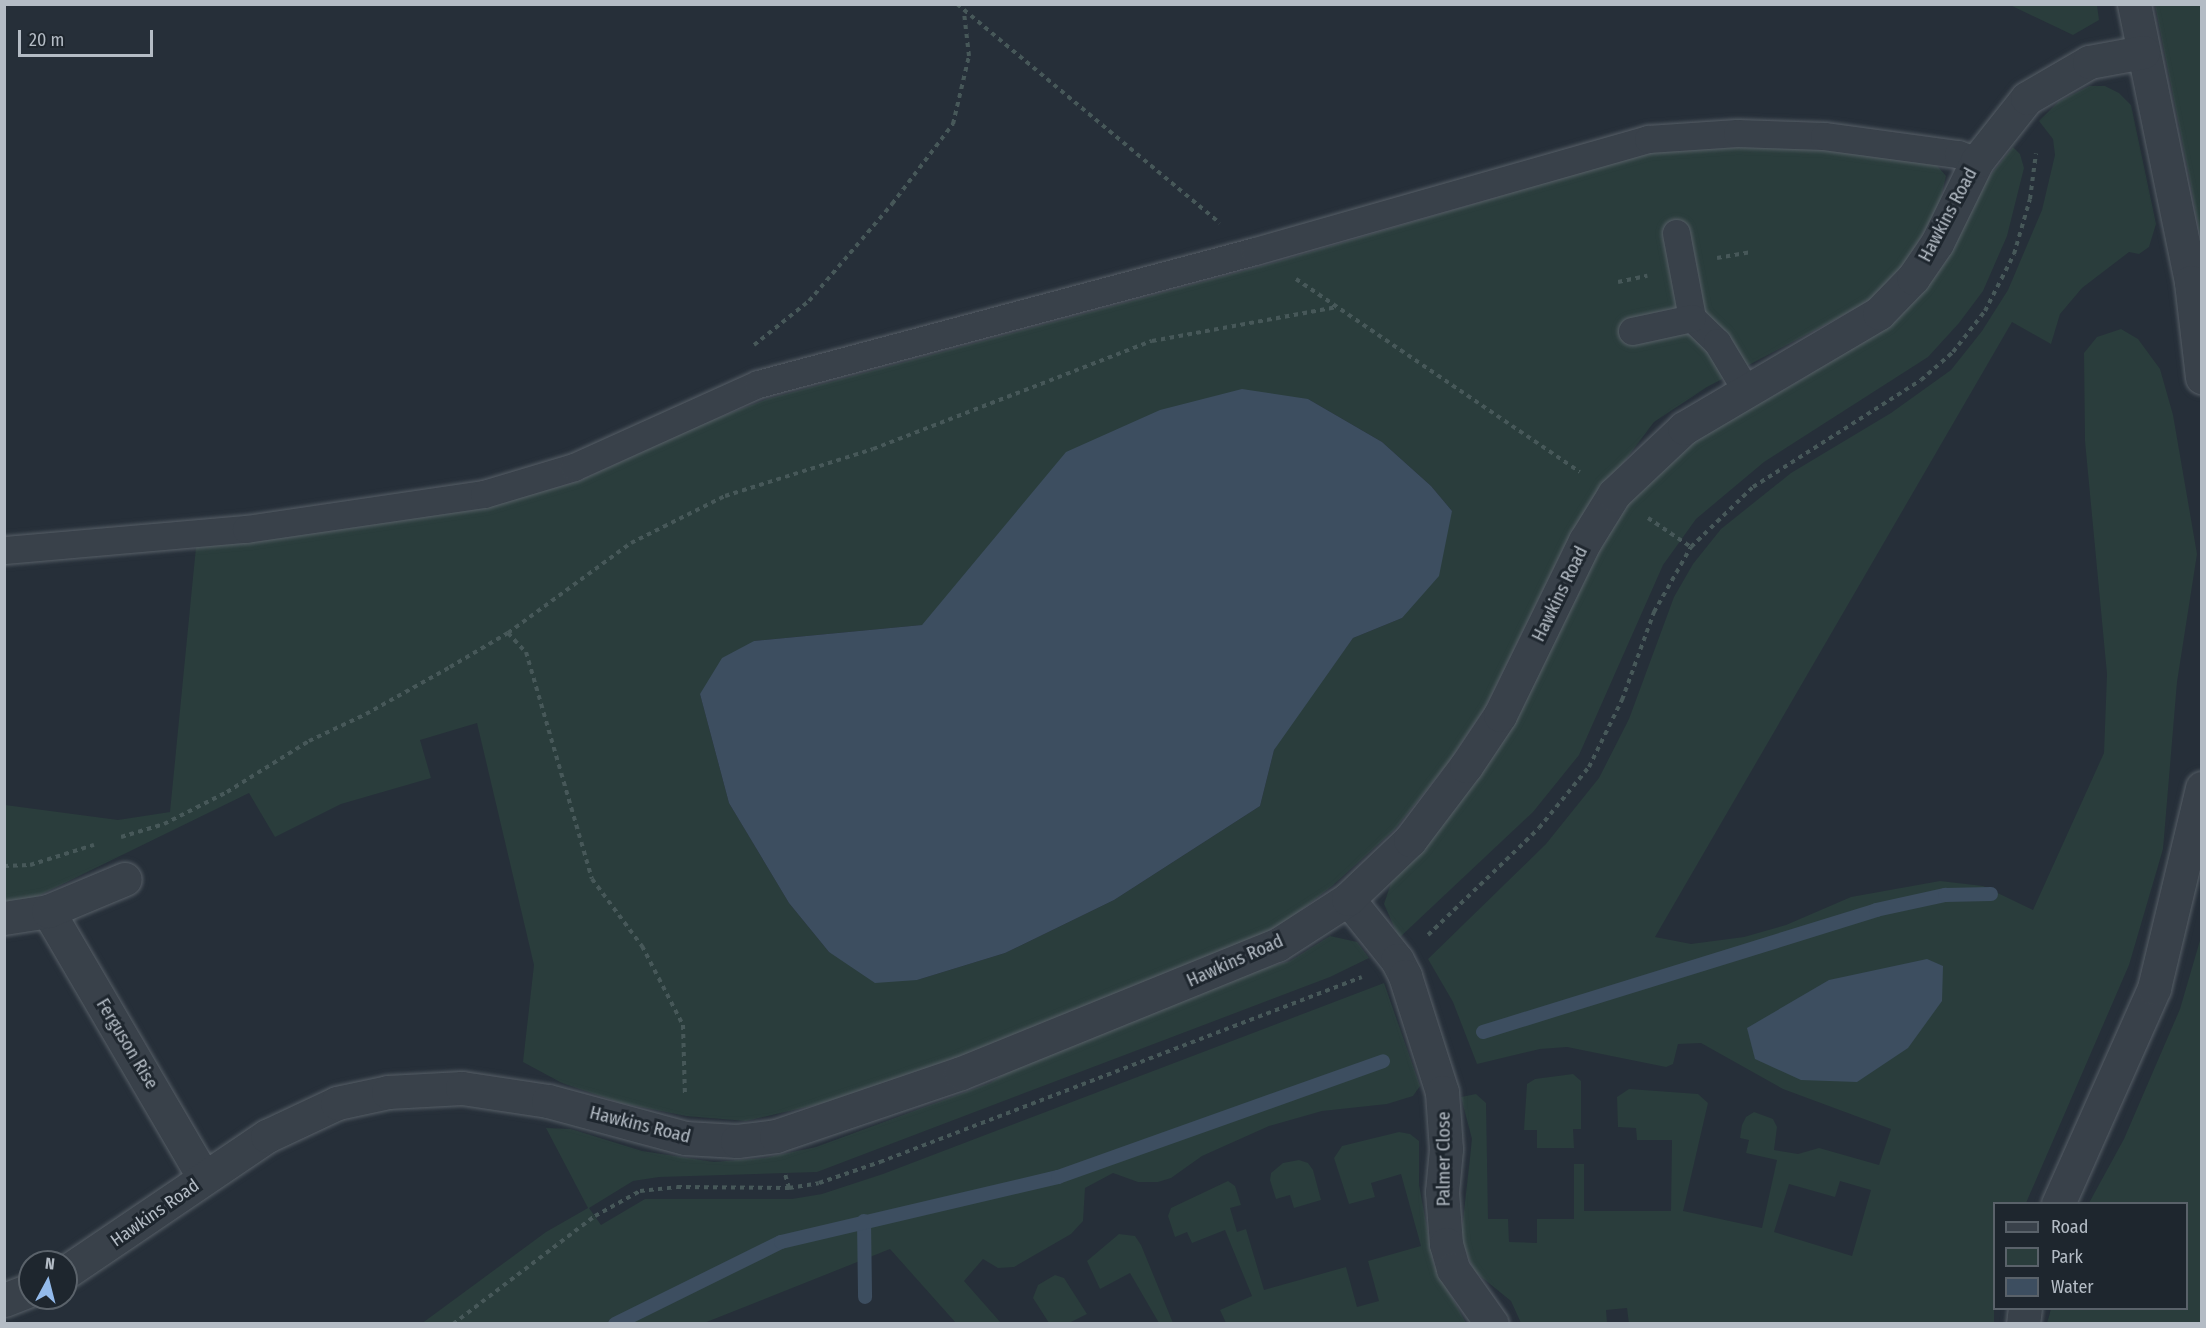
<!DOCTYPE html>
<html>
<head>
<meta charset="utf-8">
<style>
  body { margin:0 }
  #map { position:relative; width:2206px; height:1328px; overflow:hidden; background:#262f39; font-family:"Fira Sans Condensed",sans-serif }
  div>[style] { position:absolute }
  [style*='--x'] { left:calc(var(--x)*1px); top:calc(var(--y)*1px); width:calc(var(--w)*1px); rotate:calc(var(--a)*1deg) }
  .green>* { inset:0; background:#2a3d3c }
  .water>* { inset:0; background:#3d4e60 }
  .stream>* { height:14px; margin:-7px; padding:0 7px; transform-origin:7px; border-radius:7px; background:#3d4e60 }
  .path>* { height:4px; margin-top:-2px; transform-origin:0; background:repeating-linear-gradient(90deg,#475859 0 4.5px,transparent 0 9px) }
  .roads { filter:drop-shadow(0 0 2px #575f67) drop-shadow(0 0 2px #575f67) }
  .service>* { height:27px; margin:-13.5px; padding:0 13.5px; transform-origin:13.5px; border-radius:13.5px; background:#39414a }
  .minor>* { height:33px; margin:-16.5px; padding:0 16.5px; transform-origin:16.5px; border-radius:16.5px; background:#39414a }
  span { translate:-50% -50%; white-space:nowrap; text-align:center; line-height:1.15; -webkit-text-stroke:6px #1e262e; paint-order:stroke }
  .street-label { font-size:18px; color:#b4bcc5 }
  .frame { position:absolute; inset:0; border:6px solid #b4bcc5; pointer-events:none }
  .legend { position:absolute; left:1993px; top:1202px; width:195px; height:108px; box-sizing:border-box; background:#1e262e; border:2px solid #5a626a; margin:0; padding:8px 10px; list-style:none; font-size:18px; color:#b4bcc5 }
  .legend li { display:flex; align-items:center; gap:12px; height:30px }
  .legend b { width:30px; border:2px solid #5a626a }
  .north { position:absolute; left:18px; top:1250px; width:60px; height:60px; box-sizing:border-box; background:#1e262e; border:2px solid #5a626a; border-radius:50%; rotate:7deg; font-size:16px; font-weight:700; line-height:24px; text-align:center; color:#b4bcc5 }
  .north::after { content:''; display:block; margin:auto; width:21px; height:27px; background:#93baeb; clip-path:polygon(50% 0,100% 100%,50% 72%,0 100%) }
  .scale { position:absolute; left:18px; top:30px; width:135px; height:27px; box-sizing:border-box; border:3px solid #b4bcc5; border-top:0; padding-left:8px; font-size:18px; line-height:21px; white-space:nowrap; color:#b4bcc5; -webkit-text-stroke:4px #1e262e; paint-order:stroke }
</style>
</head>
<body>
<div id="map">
  <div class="green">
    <i style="clip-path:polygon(2010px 5px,2097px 5px,2099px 20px,2073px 35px)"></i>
    <i style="clip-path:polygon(2155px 5px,2201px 5px,2201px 241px,2190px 180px)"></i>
    <i style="clip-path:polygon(evenodd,2089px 86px,2105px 86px,2119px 93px,2131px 105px,2156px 224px,2149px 247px,2139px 254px,2129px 252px,2082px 288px,2060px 314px,2051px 344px,2012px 322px,1655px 937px,1691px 944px,1744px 937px,1786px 925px,1851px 897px,1940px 881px,1983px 886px,2033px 910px,2104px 753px,2107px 674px,2085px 441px,2084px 353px,2097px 337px,2121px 329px,2138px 339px,2160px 369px,2173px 415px,2197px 554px,2177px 682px,2163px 849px,2129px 965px,2026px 1203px,1994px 1204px,1994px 1323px,1629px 1324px,1627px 1308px,1606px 1310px,1607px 1323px,1521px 1323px,1511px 1301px,1474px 1271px,1461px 1239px,1472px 1139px,1461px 1097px,1476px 1094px,1486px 1103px,1488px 1219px,1508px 1219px,1509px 1242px,1537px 1243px,1537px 1219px,1574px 1219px,1574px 1164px,1584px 1164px,1584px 1211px,1671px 1211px,1672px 1140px,1637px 1140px,1636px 1128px,1618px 1127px,1617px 1097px,1629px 1089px,1698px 1094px,1708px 1103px,1683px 1211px,1762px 1228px,1777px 1160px,1746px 1153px,1749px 1140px,1740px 1138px,1742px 1125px,1746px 1117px,1754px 1112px,1773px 1119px,1777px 1127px,1774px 1150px,1798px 1154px,1819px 1148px,1879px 1165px,1891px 1129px,1783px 1089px,1701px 1043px,1678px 1044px,1673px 1064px,1666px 1067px,1567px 1047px,1540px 1049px,1477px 1064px,1453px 1002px,1428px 959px,1546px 844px,1599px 778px,1629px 719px,1674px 597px,1693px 564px,1721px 529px,1791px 473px,1891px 413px,1951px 370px,1982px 331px,2008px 290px,2042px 210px,2055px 155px,2053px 139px,2039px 121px,2058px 102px,2089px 86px,1840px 1181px,1871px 1190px,1852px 1256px,1774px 1232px,1789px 1184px,1835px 1197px,1840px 1181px)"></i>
    <i style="clip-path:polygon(evenodd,1742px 147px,1823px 148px,1934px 162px,1946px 176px,1939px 206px,1903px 268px,1868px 302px,1707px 387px,1654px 422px,1572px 531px,1485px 708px,1448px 763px,1394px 830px,1332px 886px,1270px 934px,1208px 963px,859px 1095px,746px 1121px,686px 1116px,621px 1103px,562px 1083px,523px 1062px,534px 965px,477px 723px,420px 740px,431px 778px,341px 804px,275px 837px,249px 793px,34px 898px,5px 904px,5px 805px,118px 820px,170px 812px,196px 547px,482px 508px,579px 481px,699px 425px,767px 399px,1273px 263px,1650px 152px,1742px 147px,1308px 399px,1382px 442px,1431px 486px,1452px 511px,1402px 618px,1353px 638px,1290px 724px,1274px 750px,1260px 806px,1114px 900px,1005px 953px,917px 980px,829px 952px,789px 903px,729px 803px,700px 694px,754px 641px,922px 625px,1308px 399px)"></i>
    <i style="clip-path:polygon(2013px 147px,2020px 154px,2024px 168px,2007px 236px,1983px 291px,1959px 323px,1928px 357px,1764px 462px,1696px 519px,1663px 565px,1579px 755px,1533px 812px,1399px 938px,1384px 904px,1392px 880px,1428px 845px,1437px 830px,1626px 499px,1675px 451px,1799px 381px,1856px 342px)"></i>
    <i style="clip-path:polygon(1330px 936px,1357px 942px,1369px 958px,1330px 977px,817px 1172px,659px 1177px,633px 1181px,589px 1208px,601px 1225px,645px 1199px,792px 1199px,822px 1194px,883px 1174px,1384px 983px,1420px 1086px,1413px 1096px,1387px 1104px,1322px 1111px,1269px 1126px,1202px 1156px,1171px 1178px,1158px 1182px,1138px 1182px,1113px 1173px,1085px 1188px,1083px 1221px,1071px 1234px,1014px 1267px,998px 1268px,983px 1259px,964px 1281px,1001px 1323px,956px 1323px,890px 1249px,704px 1323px,421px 1324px,546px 1232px,588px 1208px,546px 1128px,571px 1129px,642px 1151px,714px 1162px,764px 1158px,816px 1147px,990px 1083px,1041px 1051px,1227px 978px,1290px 961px)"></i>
    <i style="clip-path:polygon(2201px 937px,2201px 1323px,2047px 1323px,2051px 1309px,2186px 1308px,2186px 1204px,2089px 1203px,2124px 1139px,2180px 1009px)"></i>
    <i style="clip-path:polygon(1573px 1074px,1581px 1081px,1581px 1129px,1573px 1129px,1574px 1148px,1537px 1148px,1537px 1130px,1524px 1130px,1527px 1084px,1535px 1079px)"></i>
    <i style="clip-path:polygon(1399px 1132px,1410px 1134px,1419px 1141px,1419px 1185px,1434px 1265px,1466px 1323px,1226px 1323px,1220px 1310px,1252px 1296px,1225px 1230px,1192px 1243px,1187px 1232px,1175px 1237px,1168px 1216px,1171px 1208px,1228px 1181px,1235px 1186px,1241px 1205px,1230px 1208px,1237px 1232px,1246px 1229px,1264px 1290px,1346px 1267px,1357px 1307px,1379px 1301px,1368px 1261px,1421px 1246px,1401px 1174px,1371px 1183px,1375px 1197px,1349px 1204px,1334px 1158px,1342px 1146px)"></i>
    <i style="clip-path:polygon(1299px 1160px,1308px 1163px,1313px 1170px,1321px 1200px,1294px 1208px,1290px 1195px,1276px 1199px,1270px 1180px,1271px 1173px,1283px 1163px)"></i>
    <i style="clip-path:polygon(1119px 1234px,1135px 1236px,1141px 1245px,1173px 1323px,1159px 1323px,1130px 1273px,1100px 1289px,1087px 1261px)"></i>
    <i style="clip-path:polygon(1055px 1275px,1064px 1278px,1087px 1314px,1069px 1323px,1049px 1323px,1033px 1298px,1038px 1285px)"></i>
  </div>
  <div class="water">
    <i style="clip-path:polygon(1242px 389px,1308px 399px,1382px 442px,1431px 486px,1452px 511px,1439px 576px,1402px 618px,1353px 638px,1274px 750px,1260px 806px,1114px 900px,1005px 953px,917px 980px,875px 983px,829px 952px,789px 903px,729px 803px,700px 694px,722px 658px,754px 641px,922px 625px,1066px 452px,1160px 410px)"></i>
    <i style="clip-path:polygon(1927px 959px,1943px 966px,1942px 1001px,1908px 1048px,1857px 1082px,1801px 1080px,1755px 1059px,1747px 1028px,1829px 980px)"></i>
  </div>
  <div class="stream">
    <i style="--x:1483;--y:1032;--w:412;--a:-17.2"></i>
    <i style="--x:1876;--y:910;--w:71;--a:-12.3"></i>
    <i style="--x:1945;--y:895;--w:46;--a:-1.2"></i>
    <i style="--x:864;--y:1221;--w:76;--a:89.2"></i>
    <i style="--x:615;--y:1324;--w:185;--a:-26.3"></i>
    <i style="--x:781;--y:1242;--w:285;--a:-13.2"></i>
    <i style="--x:1058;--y:1177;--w:345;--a:-19.6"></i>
  </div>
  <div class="path">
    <i style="--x:957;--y:4;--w:342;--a:39.8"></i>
    <i style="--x:1717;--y:258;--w:35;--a:-10"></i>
    <i style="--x:1296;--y:279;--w:343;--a:34.2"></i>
    <i style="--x:1618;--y:282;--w:30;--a:-12"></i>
    <i style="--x:754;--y:345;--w:70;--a:-38.7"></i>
    <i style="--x:809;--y:301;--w:128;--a:-49.4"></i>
    <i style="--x:892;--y:204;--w:101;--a:-52.7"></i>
    <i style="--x:953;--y:124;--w:70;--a:-76.8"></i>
    <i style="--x:969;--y:56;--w:43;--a:-96.6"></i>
    <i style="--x:1648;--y:518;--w:52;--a:34"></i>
    <i style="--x:508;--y:633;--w:26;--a:47"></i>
    <i style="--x:526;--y:652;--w:236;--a:73.8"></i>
    <i style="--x:592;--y:879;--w:84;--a:53.3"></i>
    <i style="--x:642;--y:946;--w:89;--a:62.6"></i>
    <i style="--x:683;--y:1025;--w:71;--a:88.4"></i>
    <i style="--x:121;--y:837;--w:45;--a:-16.8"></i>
    <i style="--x:164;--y:824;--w:71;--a:-26.9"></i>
    <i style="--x:227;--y:792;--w:97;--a:-31.9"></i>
    <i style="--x:309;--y:741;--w:63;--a:-25.3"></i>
    <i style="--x:366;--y:714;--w:96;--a:-29.2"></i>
    <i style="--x:450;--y:667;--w:67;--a:-30.4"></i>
    <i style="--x:508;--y:633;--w:152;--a:-36.2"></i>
    <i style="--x:631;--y:543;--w:105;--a:-26.6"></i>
    <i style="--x:725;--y:496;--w:155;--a:-17.6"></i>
    <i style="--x:873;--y:449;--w:299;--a:-21.2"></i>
    <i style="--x:1152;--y:341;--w:188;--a:-10.4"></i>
    <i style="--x:4;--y:866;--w:26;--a:-2"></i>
    <i style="--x:30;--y:865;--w:67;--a:-17.4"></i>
    <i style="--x:1428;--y:935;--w:154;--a:-43.9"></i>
    <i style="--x:1539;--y:828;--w:79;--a:-50.7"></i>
    <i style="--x:1589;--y:767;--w:75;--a:-63.8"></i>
    <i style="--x:1622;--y:700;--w:94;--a:-70"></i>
    <i style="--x:1654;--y:612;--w:75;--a:-60.4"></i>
    <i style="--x:1691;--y:547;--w:86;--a:-44.1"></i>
    <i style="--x:1753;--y:487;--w:199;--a:-32.5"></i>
    <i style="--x:1921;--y:380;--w:43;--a:-41.2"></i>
    <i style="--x:1953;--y:352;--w:52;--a:-52"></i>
    <i style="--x:1985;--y:311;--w:64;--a:-63"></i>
    <i style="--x:2014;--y:254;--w:57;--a:-73.8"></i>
    <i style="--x:2030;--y:199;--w:46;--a:-82.6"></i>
    <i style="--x:789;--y:1188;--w:30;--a:-9"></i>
    <i style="--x:819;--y:1183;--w:65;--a:-19"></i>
    <i style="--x:880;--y:1162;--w:516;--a:-21"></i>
    <i style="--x:453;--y:1324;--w:178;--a:-37.3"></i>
    <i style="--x:595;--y:1216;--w:51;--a:-29.1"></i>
    <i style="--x:640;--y:1191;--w:37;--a:-6"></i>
    <i style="--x:677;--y:1187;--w:112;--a:0.5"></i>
    <i style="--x:789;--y:1188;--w:15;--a:-106"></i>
  </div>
  <div class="roads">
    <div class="service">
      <i style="--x:1676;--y:233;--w:86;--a:79.3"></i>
      <i style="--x:1692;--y:318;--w:35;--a:44"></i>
      <i style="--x:1717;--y:342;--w:56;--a:58.9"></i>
      <i style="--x:1632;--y:331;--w:61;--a:-12.2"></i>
      <i style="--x:4;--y:550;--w:243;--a:-5"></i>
      <i style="--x:246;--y:529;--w:241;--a:-8.4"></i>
      <i style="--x:484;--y:494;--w:94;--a:-16.7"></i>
      <i style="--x:574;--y:467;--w:202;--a:-24.3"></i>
      <i style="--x:758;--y:384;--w:514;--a:-14.98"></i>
      <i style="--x:1255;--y:251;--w:409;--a:-15.9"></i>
      <i style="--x:1648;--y:139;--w:89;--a:-3.9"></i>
      <i style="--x:1737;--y:133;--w:87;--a:2"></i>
      <i style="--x:1824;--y:136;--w:135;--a:7.7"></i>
      <i style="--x:1958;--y:154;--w:20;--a:20"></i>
    </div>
    <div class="minor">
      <i style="--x:2134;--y:4;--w:284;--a:78.4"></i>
      <i style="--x:2191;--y:282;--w:96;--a:83.4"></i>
      <i style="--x:1348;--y:899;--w:78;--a:51.2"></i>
      <i style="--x:1397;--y:960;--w:18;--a:63"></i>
      <i style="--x:1405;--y:976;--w:122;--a:72.3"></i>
      <i style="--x:1442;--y:1092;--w:57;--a:86"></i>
      <i style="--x:1446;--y:1149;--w:43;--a:95.3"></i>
      <i style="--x:1442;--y:1192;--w:52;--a:85.6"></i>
      <i style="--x:1446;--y:1244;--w:26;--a:74"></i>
      <i style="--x:1453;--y:1269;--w:67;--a:54.7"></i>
      <i style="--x:48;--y:911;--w:309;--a:59.7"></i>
      <i style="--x:4;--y:918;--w:45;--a:-9"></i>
      <i style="--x:48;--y:911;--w:83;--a:-22.6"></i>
      <i style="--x:2058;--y:1204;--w:236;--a:-66"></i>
      <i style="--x:2154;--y:988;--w:206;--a:-76.5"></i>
      <i style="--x:66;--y:1272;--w:243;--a:-34.1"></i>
      <i style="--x:267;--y:1136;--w:77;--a:-25.2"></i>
      <i style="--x:337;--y:1103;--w:52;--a:-12.2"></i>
      <i style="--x:388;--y:1092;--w:74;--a:-3.1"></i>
      <i style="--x:462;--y:1088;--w:87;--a:8.6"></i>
      <i style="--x:548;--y:1101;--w:142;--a:15.1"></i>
      <i style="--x:685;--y:1138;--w:52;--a:3.3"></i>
      <i style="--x:737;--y:1141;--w:39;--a:-7"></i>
      <i style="--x:776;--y:1136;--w:195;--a:-18.8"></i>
      <i style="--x:961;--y:1073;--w:341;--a:-22.1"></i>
      <i style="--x:1277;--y:945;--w:85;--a:-32.9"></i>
      <i style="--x:1348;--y:899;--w:86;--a:-43.6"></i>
      <i style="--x:1410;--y:840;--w:93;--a:-52.9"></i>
      <i style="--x:1466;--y:766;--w:61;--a:-56.3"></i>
      <i style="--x:1500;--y:715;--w:194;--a:-64"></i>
      <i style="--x:1585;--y:541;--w:55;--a:-58.3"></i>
      <i style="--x:1614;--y:494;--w:96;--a:-43.3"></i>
      <i style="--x:1684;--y:428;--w:226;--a:-30.5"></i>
      <i style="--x:1879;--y:313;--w:49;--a:-45.8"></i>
      <i style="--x:1913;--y:278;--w:42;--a:-55.6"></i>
      <i style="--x:1937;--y:243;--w:91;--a:-64"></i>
      <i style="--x:1977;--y:161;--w:80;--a:-51.6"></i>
      <i style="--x:2027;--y:98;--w:72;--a:-30.1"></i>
      <i style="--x:2089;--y:62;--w:55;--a:-10.5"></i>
      <i style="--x:4;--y:1300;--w:28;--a:-21"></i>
      <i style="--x:2023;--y:1324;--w:16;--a:-83"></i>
    </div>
  </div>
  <div class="street-label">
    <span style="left:1948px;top:215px;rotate:-62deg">Hawkins Road</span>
    <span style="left:1560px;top:594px;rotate:-64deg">Hawkins Road</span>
    <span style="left:1235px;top:961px;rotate:-24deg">Hawkins Road</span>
    <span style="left:127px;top:1044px;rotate:59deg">Ferguson Rise</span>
    <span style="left:640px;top:1125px;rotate:14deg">Hawkins Road</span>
    <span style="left:1444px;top:1159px;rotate:-90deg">Palmer Close</span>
    <span style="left:155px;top:1213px;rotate:-35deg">Hawkins Road</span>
  </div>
  <div class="frame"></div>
  <ul class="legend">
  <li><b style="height:8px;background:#39414a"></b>Road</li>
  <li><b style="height:16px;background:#2a3d3c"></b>Park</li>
  <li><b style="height:16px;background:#3d4e60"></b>Water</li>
  </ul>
  <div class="north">N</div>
  <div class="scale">20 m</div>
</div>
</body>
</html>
